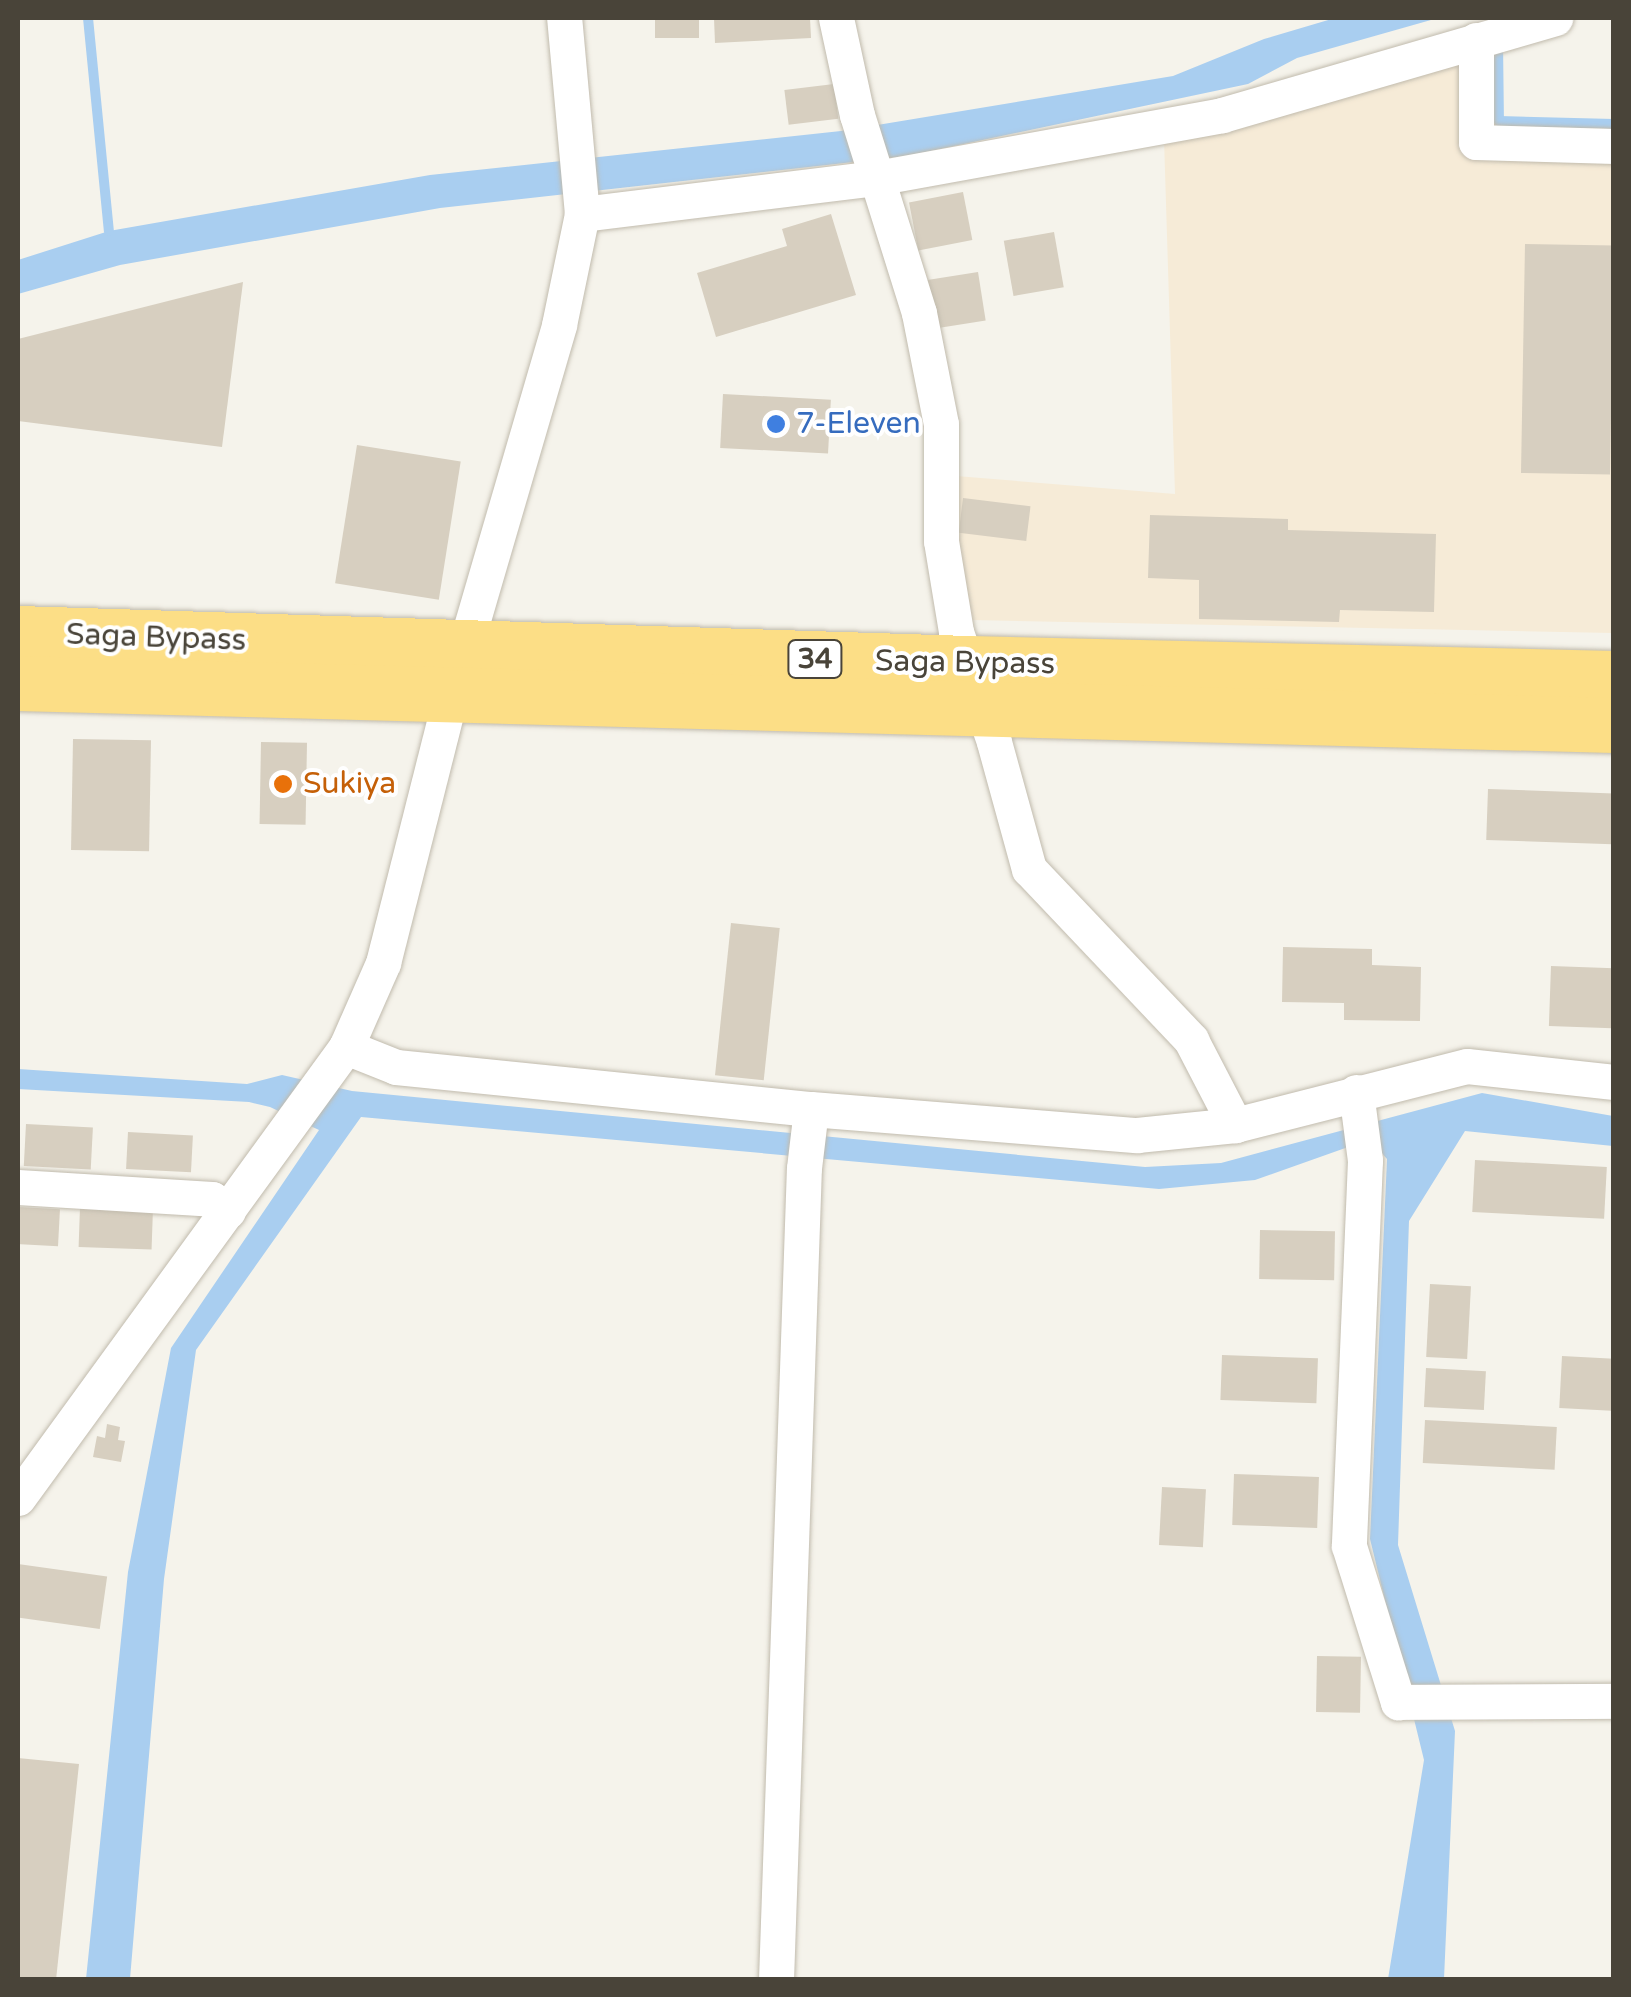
<!DOCTYPE html>
<html>
<head>
<meta charset="utf-8">
<style>
  body { margin:0 }
  #map { position:relative; width:1631px; height:1997px; overflow:hidden; background:#f5f3eb; font-family:"Varela Round",sans-serif }
  div>[style] { position:absolute }
  [style*='--x'] { left:calc(var(--x)*1px); top:calc(var(--y)*1px); width:calc(var(--w)*1px); rotate:calc(var(--a)*1deg) }
  .commercial>* { inset:0; background:#f6ebd7 }
  .water>* { inset:0; background:#a9cef0 }
  .stream>* { height:10px; margin:-5px; padding:0 5px; transform-origin:5px; border-radius:5px; background:#a9cef0 }
  .building>* { inset:0; background:#d7cfc0; transform-origin:0 0 }
  .roads { filter:drop-shadow(0 0 2px #c1bbad) drop-shadow(0 0 2px #c1bbad) }
  .minor>* { height:35px; margin:-17.5px; padding:0 17.5px; transform-origin:17.5px; border-radius:17.5px; background:#fff }
  .trunk>* { height:55px; margin:-27.5px; padding:0 27.5px; transform-origin:27.5px; border-radius:27.5px; background:#fcde86 }
  .dots>* { width:28px; height:28px; translate:-50% -50%; box-sizing:border-box; border:5px solid #fff; border-radius:50% }
  span { translate:-50% -50%; white-space:nowrap; text-align:center; line-height:1.15; -webkit-text-stroke:8px #fff; paint-order:stroke }
  .shield-label span { padding:2px 8px; background:#fff; border:2px solid; border-radius:8px; -webkit-text-stroke-width:0 }
  .shield-label { font-size:28px; color:#494439; font-weight:700 }
  .shop-label { font-size:30px; color:#366cbe }
  .left { translate:0 -50%; text-align:left }
  .street-label { font-size:30px; color:#494439 }
  .food-label { font-size:30px; color:#c56008 }
  .frame { position:absolute; inset:0; border:20px solid #494439; pointer-events:none }
</style>
</head>
<body>
<div id="map">
  <div class="commercial">
    <i style="clip-path:polygon(1466px 59px,1466px 154px,1613px 160px,1613px 633px,972px 620px,953px 562px,956px 476px,1175px 494px,1164px 139px)"></i>
  </div>
  <div class="water">
    <i style="clip-path:polygon(1335px 18px,1438px 18px,1297px 58px,1248px 84px,907px 156px,440px 208px,120px 265px,18px 294px,18px 260px,109px 231px,430px 175px,841px 131px,1173px 76px,1264px 39px)"></i>
    <i style="clip-path:polygon(18px 1069px,247px 1084px,282px 1075px,352px 1091px,1145px 1167px,1221px 1163px,1482px 1093px,1613px 1116px,1613px 1146px,1465px 1131px,1409px 1221px,1398px 1545px,1455px 1731px,1444px 1979px,1388px 1979px,1424px 1760px,1370px 1539px,1387px 1159px,1374px 1144px,1351px 1146px,1255px 1180px,1159px 1189px,361px 1117px,196px 1350px,164px 1579px,130px 1979px,86px 1979px,128px 1572px,171px 1348px,319px 1130px,270px 1107px,249px 1102px,18px 1089px)"></i>
  </div>
  <div class="stream">
    <i style="--x:88;--y:18;--w:214;--a:84.4"></i>
    <i style="--x:1498;--y:43;--w:78;--a:89.3"></i>
    <i style="--x:1499;--y:121;--w:115;--a:1.5"></i>
  </div>
  <div class="building">
    <i style="left:655px;top:18px;width:44px;height:20px"></i>
    <i style="clip-path:polygon(714px 18px,810px 18px,811px 38px,715px 43px)"></i>
    <i style="left:834px;top:84px;width:35px;height:50px;rotate:83deg"></i>
    <i style="left:963px;top:192px;width:49px;height:55px;rotate:79deg"></i>
    <i style="clip-path:polygon(831px 214px,856px 295px,716px 337px,697px 273px,787px 246px,782px 229px)"></i>
    <i style="left:1054px;top:232px;width:56px;height:51px;rotate:80deg"></i>
    <i style="left:1525px;top:244px;width:89px;height:229px;rotate:1deg"></i>
    <i style="left:978px;top:272px;width:49px;height:56px;rotate:81deg"></i>
    <i style="clip-path:polygon(243px 282px,222px 447px,18px 421px,18px 339px)"></i>
    <i style="left:723px;top:394px;width:108px;height:54px;rotate:3deg"></i>
    <i style="left:357px;top:445px;width:105px;height:140px;rotate:9deg"></i>
    <i style="left:963px;top:498px;width:68px;height:35px;rotate:7deg"></i>
    <i style="clip-path:polygon(1150px 515px,1288px 519px,1288px 530px,1436px 534px,1434px 612px,1340px 610px,1339px 622px,1199px 619px,1199px 580px,1148px 578px)"></i>
    <i style="left:73px;top:739px;width:78px;height:111px;rotate:1deg"></i>
    <i style="left:261px;top:742px;width:46px;height:82px;rotate:1deg"></i>
    <i style="left:1488px;top:789px;width:126px;height:51px;rotate:2deg"></i>
    <i style="left:731px;top:923px;width:49px;height:153px;rotate:6deg"></i>
    <i style="clip-path:polygon(1283px 947px,1372px 949px,1372px 965px,1421px 967px,1420px 1021px,1344px 1020px,1344px 1003px,1282px 1002px)"></i>
    <i style="left:1551px;top:966px;width:63px;height:60px;rotate:2deg"></i>
    <i style="left:26px;top:1124px;width:67px;height:42px;rotate:3deg"></i>
    <i style="left:128px;top:1132px;width:65px;height:37px;rotate:3deg"></i>
    <i style="left:1475px;top:1160px;width:132px;height:52px;rotate:3deg"></i>
    <i style="left:18px;top:1207px;width:42px;height:37px;rotate:3deg"></i>
    <i style="left:80px;top:1207px;width:73px;height:40px;rotate:2deg"></i>
    <i style="left:1260px;top:1230px;width:75px;height:49px;rotate:1deg"></i>
    <i style="left:1430px;top:1284px;width:41px;height:73px;rotate:3deg"></i>
    <i style="left:1222px;top:1355px;width:96px;height:45px;rotate:2deg"></i>
    <i style="left:1562px;top:1356px;width:52px;height:52px;rotate:3deg"></i>
    <i style="left:1426px;top:1368px;width:60px;height:39px;rotate:3deg"></i>
    <i style="left:1425px;top:1420px;width:132px;height:43px;rotate:3deg"></i>
    <i style="clip-path:polygon(107px 1424px,120px 1427px,118px 1440px,125px 1441px,121px 1462px,93px 1457px,97px 1436px,105px 1438px)"></i>
    <i style="left:1234px;top:1474px;width:85px;height:51px;rotate:2deg"></i>
    <i style="left:1162px;top:1487px;width:44px;height:58px;rotate:3deg"></i>
    <i style="left:18px;top:1564px;width:90px;height:53px;rotate:8deg"></i>
    <i style="left:1317px;top:1656px;width:44px;height:56px;rotate:1deg"></i>
    <i style="clip-path:polygon(18px 1758px,79px 1764px,56px 1980px,18px 1980px)"></i>
  </div>
  <div class="roads">
    <div class="minor">
      <i style="--x:836;--y:18;--w:99;--a:77.8"></i>
      <i style="--x:857;--y:115;--w:207;--a:72.6"></i>
      <i style="--x:919;--y:313;--w:113;--a:78.8"></i>
      <i style="--x:941;--y:424;--w:117;--a:90"></i>
      <i style="--x:941;--y:541;--w:92;--a:80.6"></i>
      <i style="--x:956;--y:632;--w:116;--a:70.9"></i>
      <i style="--x:994;--y:742;--w:132;--a:74.6"></i>
      <i style="--x:1029;--y:869;--w:236;--a:46.5"></i>
      <i style="--x:1191;--y:1040;--w:96;--a:62.6"></i>
      <i style="--x:1476;--y:40;--w:102;--a:90"></i>
      <i style="--x:1476;--y:142;--w:138;--a:1.7"></i>
      <i style="--x:582;--y:214;--w:296;--a:-7"></i>
      <i style="--x:876;--y:178;--w:352;--a:-10.3"></i>
      <i style="--x:1222;--y:115;--w:347;--a:-16.2"></i>
      <i style="--x:346;--y:1047;--w:54;--a:21.8"></i>
      <i style="--x:396;--y:1067;--w:417;--a:5.8"></i>
      <i style="--x:811;--y:1109;--w:327;--a:4.6"></i>
      <i style="--x:1137;--y:1135;--w:99;--a:-5.8"></i>
      <i style="--x:1235;--y:1125;--w:239;--a:-14.3"></i>
      <i style="--x:1467;--y:1066;--w:148;--a:6.2"></i>
      <i style="--x:1356;--y:1092;--w:69;--a:82.5"></i>
      <i style="--x:1365;--y:1160;--w:386;--a:92.4"></i>
      <i style="--x:1349;--y:1546;--w:164;--a:72.6"></i>
      <i style="--x:1398;--y:1702;--w:216;--a:-0.3"></i>
      <i style="--x:18;--y:1187;--w:194;--a:3.5"></i>
      <i style="--x:212;--y:1199;--w:20;--a:37"></i>
      <i style="--x:18;--y:1498;--w:558;--a:-53.97"></i>
      <i style="--x:346;--y:1047;--w:92;--a:-66.2"></i>
      <i style="--x:383;--y:963;--w:276;--a:-75.8"></i>
      <i style="--x:451;--y:695;--w:385;--a:-73.7"></i>
      <i style="--x:559;--y:325;--w:113;--a:-78.3"></i>
      <i style="--x:582;--y:214;--w:197;--a:-95.2"></i>
      <i style="--x:776;--y:1980;--w:812;--a:-88.03"></i>
      <i style="--x:804;--y:1168;--w:59;--a:-83.2"></i>
    </div>
    <div class="trunk">
      <i style="--x:18;--y:633;--w:950;--a:1.81"></i>
      <i style="--x:968;--y:663;--w:646;--a:1.33"></i>
      <i style="--x:18;--y:683;--w:1597;--a:1.51"></i>
    </div>
  </div>
  <div class="dots">
    <i style="left:776px;top:424px;background:#3f7fe0"></i>
    <i style="left:283px;top:784px;background:#e8710a"></i>
  </div>
  <div class="shield-label">
    <span style="left:815px;top:659px">34</span>
  </div>
  <div class="shop-label">
    <span class="left" style="left:796px;top:424px">7-Eleven</span>
  </div>
  <div class="street-label">
    <span style="left:156px;top:638px;rotate:2deg">Saga Bypass</span>
    <span style="left:965px;top:663px;rotate:1deg">Saga Bypass</span>
  </div>
  <div class="food-label">
    <span class="left" style="left:303px;top:784px">Sukiya</span>
  </div>
  <div class="frame"></div>
</div>
</body>
</html>
